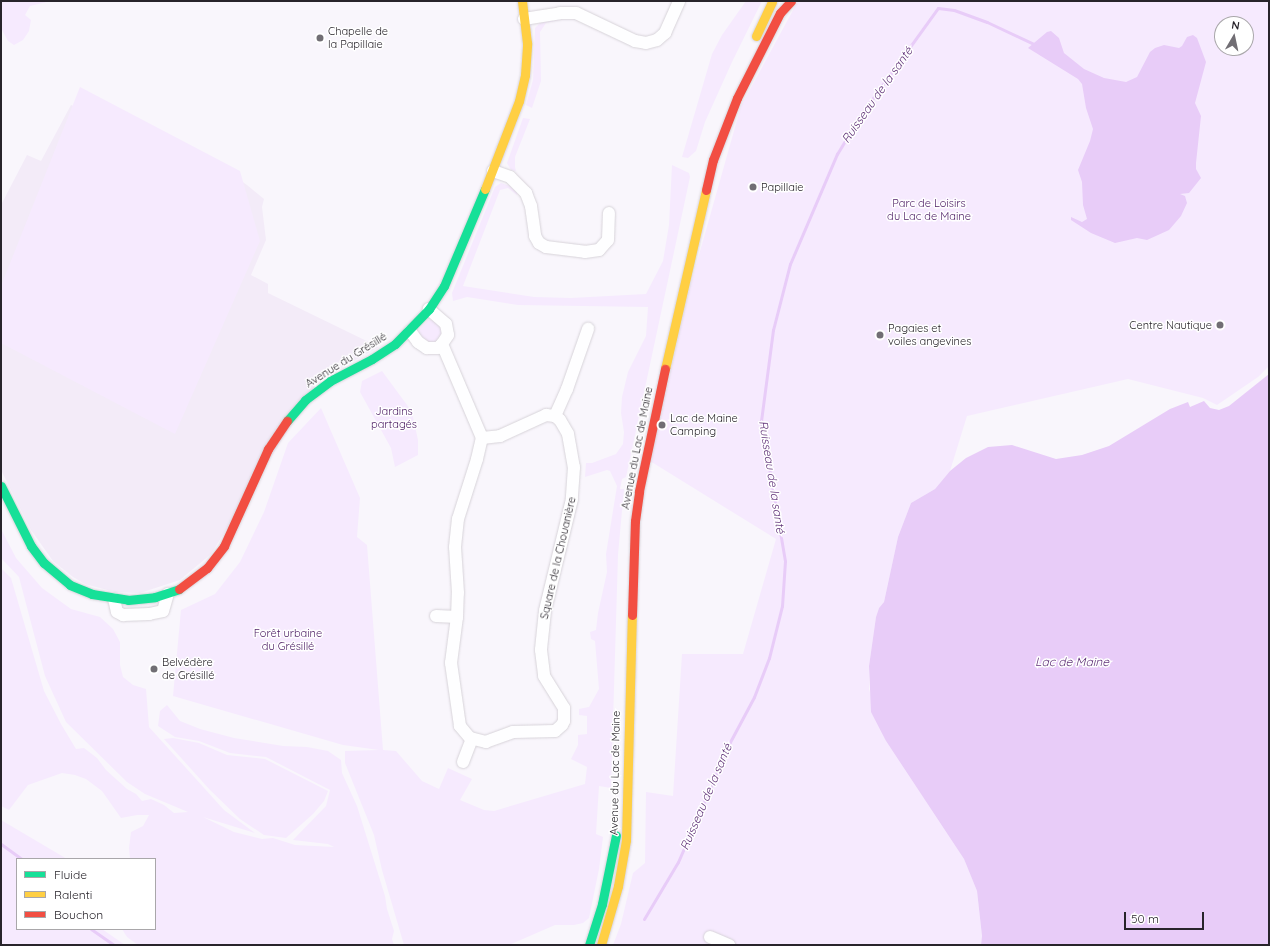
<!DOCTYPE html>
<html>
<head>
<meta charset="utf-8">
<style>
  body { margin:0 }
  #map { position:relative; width:1270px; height:946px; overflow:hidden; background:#f9f6fc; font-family:Quicksand,sans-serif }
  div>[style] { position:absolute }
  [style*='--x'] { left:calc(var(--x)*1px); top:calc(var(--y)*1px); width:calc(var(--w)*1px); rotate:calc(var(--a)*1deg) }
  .built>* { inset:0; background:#f3ebf8 }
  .green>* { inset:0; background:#f6eafe }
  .water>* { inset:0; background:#e8ccf8 }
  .stream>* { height:3px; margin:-1.5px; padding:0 1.5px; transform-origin:1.5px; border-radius:1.5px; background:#e8ccf8 }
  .roads { filter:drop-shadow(0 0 1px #d7d3d9) drop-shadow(0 0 1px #d7d3d9) }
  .street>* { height:12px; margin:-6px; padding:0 6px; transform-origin:6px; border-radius:6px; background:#fefeff }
  .fast>* { height:9px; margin:-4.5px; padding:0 4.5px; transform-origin:4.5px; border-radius:4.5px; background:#16e098 }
  .slow>* { height:9px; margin:-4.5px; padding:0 4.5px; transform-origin:4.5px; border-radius:4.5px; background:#ffcf43 }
  .jam>* { height:9px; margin:-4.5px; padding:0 4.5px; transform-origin:4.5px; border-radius:4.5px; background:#f24e42 }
  .dots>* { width:11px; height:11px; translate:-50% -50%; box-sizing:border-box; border:2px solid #fff; border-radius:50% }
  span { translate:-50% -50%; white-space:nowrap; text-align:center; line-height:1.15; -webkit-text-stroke:3px #fff; paint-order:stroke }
  .poi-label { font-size:11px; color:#28242b }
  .left { translate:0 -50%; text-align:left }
  .right { translate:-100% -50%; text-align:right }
  .park-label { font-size:11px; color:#512368 }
  .street-label { font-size:11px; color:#28242b }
  .water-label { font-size:12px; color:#613379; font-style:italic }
  .frame { position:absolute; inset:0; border:2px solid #28242b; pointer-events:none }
  .legend { position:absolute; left:16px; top:858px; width:140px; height:72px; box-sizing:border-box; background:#fff; border:1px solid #a9a7aa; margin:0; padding:5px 7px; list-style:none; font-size:12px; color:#28242b }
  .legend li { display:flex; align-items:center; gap:8px; height:20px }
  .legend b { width:20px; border:1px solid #a9a7aa }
  .north { position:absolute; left:1214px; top:16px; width:40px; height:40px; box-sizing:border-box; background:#fff; border:1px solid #a9a7aa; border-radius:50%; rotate:9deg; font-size:11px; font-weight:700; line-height:16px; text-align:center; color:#28242b }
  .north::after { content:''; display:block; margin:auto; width:14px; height:18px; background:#716e74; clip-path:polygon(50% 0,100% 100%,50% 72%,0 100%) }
  .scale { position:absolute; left:1124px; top:912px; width:80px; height:18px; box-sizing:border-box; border:2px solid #28242b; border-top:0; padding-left:5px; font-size:12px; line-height:14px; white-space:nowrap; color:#28242b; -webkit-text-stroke:3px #fff; paint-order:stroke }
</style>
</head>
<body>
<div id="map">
  <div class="built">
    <i style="clip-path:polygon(71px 105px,227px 171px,247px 185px,264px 199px,262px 207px,266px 240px,251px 275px,268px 284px,268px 293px,379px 347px,319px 380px,211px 554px,180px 580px,140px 593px,115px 592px,85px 584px,73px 577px,53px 561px,31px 530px,1px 470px,1px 205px,27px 155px,41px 161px)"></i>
  </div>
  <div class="green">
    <i style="clip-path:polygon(1px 1px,51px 1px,30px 6px,25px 15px,31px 20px,29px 31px,23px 40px,14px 45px,8px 41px,1px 28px)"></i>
    <i style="clip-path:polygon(746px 1px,762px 1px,732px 62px,705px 122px,696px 151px,688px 158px,682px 157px,712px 54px,722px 35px)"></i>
    <i style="clip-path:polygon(evenodd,798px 1px,1269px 1px,1269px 366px,1258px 377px,1217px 405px,1203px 398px,1128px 379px,967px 416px,950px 471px,935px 489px,911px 503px,898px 537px,884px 602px,879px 608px,876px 618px,869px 666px,869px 689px,886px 741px,964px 859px,977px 891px,982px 936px,981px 945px,613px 945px,621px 924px,633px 873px,645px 863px,646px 792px,673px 796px,682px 654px,743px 654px,776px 539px,650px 461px,688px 294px,741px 106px,798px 1px,1222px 24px,1246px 24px,1246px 48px,1222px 48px,1222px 24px)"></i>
    <i style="clip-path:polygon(560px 20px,546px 23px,540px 32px,541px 81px,532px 108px,526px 105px,533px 80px,535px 28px,541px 22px)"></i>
    <i style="clip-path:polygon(80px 87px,240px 171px,260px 241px,175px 434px,1px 343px,1px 286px)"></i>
    <i style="clip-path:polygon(523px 118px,530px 119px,515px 157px,515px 167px,516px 171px,511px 170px,507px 163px)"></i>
    <i style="clip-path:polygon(672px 165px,689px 173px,690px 177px,626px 477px,622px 479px,620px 489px,624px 489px,618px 555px,611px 788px,599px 786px,596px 834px,603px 837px,599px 869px,589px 918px,583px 923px,574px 925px,555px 925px,509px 945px,404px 945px,382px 870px,374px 835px,345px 763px,345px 751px,379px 750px,343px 745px,173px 696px,181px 610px,215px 594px,240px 562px,264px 512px,288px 443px,321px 408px,360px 498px,357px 537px,367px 545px,383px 750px,396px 751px,422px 781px,439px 789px,448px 768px,472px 779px,460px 800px,484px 810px,494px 811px,585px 784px,587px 767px,571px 759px,578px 745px,578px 735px,587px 734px,587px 716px,579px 715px,579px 709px,589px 707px,599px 689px,595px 641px,591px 639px,590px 632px,596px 630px,598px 613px,607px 572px,606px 554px,617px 486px,610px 471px,607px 470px,585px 477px,586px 463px,592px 463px,616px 454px,623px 444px,624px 432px,621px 413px,622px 397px,628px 372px,646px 336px,648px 307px,518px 305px,467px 297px,453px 301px,452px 293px,495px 187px,501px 183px,510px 186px,517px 193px,517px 195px,508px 188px,500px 190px,463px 286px,534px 297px,571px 298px,646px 294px,663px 261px,669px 225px)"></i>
    <i style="clip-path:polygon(428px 320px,432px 320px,440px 323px,442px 338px,432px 345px,420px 337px,419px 333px,419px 330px)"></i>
    <i style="clip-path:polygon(382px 371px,410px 409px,413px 417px,418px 440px,418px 455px,395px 467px,391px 448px,360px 392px,362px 381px)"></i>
    <i style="clip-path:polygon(1px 529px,16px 558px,42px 588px,71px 609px,100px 617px,113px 629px,120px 642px,120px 665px,123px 677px,133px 685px,146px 689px,149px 727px,224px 810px,255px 833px,203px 817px,234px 832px,262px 839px,273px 838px,295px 845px,334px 847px,328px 844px,293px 840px,326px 806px,330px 790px,266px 757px,230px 753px,199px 741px,175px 737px,158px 726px,160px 711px,167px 705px,180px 721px,200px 729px,234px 738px,283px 746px,307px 747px,328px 751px,341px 760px,342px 773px,357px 806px,385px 896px,387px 909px,394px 931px,392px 939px,394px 945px,138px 945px,127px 937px,122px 929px,155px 929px,155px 859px,130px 859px,129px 848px,131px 832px,143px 826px,149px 815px,137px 815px,121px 818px,102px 791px,86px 779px,75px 775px,62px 773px,28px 785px,9px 810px,1px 806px,1px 568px,11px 578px,44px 691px,61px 724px,76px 749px,84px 748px,97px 758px,106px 770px,127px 789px,136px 794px,142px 801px,151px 799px,164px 805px,174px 813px,188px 812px,145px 794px,127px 782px,66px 722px,45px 676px,19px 577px,1px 558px)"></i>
    <i style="clip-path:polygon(173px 738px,199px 743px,227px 755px,265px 759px,328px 791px,324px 801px,313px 814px,286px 838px,264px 835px,240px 819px,210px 790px,164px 739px)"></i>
    <i style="clip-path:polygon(1px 820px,67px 859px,17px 859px,17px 929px,102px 929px,125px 945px,1px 945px)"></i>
  </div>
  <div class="water">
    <i style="clip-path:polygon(1051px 31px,1059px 38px,1064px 53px,1084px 69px,1104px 78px,1126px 82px,1137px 77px,1150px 52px,1155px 48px,1164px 45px,1179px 48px,1182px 46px,1187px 37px,1193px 35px,1197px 38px,1206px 62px,1195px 103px,1201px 116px,1196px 163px,1196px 169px,1201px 178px,1189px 193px,1180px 194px,1185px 196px,1187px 203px,1181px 216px,1169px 230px,1147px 240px,1137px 238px,1115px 243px,1091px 233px,1071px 220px,1071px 217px,1082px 222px,1087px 219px,1083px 205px,1082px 182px,1078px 170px,1090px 141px,1093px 129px,1086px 108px,1082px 84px,1078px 79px,1028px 48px,1047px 32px)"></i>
    <i style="clip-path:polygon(1269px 374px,1269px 945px,981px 945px,982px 936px,977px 891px,964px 859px,886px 741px,871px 712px,869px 666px,876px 617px,879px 608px,884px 602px,898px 537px,911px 503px,935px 489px,950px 471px,966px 458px,988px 447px,1012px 445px,1056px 459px,1082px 455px,1109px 446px,1170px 409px,1188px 402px,1190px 407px,1204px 401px,1210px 408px,1219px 410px,1229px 406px)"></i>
  </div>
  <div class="stream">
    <i style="--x:1;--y:844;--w:26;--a:36"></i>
    <i style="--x:644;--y:919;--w:66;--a:-59.2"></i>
    <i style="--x:678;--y:862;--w:131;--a:-66.6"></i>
    <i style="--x:730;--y:742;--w:51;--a:-61.9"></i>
    <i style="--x:754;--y:697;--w:42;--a:-69"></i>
    <i style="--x:769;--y:658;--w:54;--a:-76"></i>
    <i style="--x:782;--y:606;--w:45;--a:-86.2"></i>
    <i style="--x:785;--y:561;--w:142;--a:-99.7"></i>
    <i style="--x:761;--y:421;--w:92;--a:-82.5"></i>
    <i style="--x:773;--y:330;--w:68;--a:-75.6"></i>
    <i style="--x:790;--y:264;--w:120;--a:-66.9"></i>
    <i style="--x:837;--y:154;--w:44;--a:-58.8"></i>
    <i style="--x:860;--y:116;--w:133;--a:-54.2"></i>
    <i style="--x:938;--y:8;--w:16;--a:7"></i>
    <i style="--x:954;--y:10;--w:35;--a:20"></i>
    <i style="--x:987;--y:22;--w:52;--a:25.1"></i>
    <i style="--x:91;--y:929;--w:28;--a:35"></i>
  </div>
  <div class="roads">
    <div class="street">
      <i style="--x:524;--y:19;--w:36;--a:-9"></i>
      <i style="--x:560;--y:13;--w:16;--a:0"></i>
      <i style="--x:576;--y:13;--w:65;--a:25.4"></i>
      <i style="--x:635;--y:41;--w:11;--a:10"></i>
      <i style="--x:646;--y:43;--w:11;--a:-15"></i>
      <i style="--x:657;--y:40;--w:11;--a:-41"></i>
      <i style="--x:665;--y:33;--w:35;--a:-66"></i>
      <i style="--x:493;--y:171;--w:18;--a:19"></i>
      <i style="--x:510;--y:177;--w:23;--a:45"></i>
      <i style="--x:526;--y:193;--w:14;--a:69"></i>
      <i style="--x:531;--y:206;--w:30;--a:82"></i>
      <i style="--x:535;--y:236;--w:8;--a:60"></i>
      <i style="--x:539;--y:243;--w:8;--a:30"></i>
      <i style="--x:546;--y:247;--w:39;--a:7"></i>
      <i style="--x:585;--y:252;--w:14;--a:-8"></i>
      <i style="--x:599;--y:250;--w:13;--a:-48"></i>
      <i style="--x:608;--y:240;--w:27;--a:-88"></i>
      <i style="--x:410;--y:331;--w:14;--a:54"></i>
      <i style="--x:418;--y:342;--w:11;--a:34"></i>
      <i style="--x:427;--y:348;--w:11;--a:0"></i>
      <i style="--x:438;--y:348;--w:6;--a:-45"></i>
      <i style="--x:442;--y:344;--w:11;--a:-56"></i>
      <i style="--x:448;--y:335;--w:11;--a:-100"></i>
      <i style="--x:446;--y:324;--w:23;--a:-139"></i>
      <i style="--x:442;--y:344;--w:102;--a:66.9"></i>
      <i style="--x:482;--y:438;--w:18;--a:-6"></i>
      <i style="--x:500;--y:436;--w:51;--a:-24.5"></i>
      <i style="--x:546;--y:415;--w:9;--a:6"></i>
      <i style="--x:555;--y:416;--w:6;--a:39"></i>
      <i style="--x:560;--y:420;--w:16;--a:60"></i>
      <i style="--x:568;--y:434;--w:34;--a:80"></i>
      <i style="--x:574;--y:467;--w:32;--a:94"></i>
      <i style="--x:572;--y:499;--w:115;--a:103.6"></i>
      <i style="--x:545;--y:611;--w:39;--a:96"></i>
      <i style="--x:541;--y:650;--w:26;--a:83"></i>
      <i style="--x:544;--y:676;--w:38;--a:58"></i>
      <i style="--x:564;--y:708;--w:13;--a:90"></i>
      <i style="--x:564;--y:721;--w:4;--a:117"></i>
      <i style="--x:562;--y:725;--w:9;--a:139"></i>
      <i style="--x:555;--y:731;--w:42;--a:178.6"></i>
      <i style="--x:513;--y:732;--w:29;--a:160"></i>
      <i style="--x:486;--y:742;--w:16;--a:-166"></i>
      <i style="--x:470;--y:738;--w:16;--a:-130"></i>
      <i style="--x:460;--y:726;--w:64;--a:-98.1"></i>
      <i style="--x:451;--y:663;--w:46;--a:-82.6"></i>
      <i style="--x:457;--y:617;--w:24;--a:-88"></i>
      <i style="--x:458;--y:593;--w:46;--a:-93.7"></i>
      <i style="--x:455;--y:547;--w:28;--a:-84"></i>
      <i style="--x:458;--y:519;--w:63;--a:-72.4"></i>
      <i style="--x:477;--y:459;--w:22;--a:-77"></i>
      <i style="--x:555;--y:416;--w:30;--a:-66"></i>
      <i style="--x:567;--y:389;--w:64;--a:-70.7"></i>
      <i style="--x:114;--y:599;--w:13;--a:77"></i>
      <i style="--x:117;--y:612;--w:7;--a:27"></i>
      <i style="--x:123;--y:615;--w:26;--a:-2"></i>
      <i style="--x:149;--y:614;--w:14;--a:-12"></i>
      <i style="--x:163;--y:611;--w:18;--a:-74"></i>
      <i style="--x:436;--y:616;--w:21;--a:3"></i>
      <i style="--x:463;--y:762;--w:25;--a:-69"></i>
      <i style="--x:710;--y:937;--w:21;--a:23"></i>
    </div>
    <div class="fast">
      <i style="--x:287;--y:421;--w:28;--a:-49"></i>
      <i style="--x:305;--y:400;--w:31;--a:-37"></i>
      <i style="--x:330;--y:381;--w:47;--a:-27.6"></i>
      <i style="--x:372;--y:359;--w:27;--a:-33"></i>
      <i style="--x:395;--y:344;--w:49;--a:-45.8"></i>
      <i style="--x:429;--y:309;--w:27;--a:-57"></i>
      <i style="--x:444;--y:286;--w:105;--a:-67.1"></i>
      <i style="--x:1;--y:486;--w:67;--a:63.4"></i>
      <i style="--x:31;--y:546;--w:21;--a:53"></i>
      <i style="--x:44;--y:563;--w:34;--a:40"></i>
      <i style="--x:70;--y:585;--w:24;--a:22"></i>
      <i style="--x:92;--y:594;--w:36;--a:9"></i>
      <i style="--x:128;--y:600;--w:27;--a:-6"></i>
      <i style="--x:155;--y:597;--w:25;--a:-18"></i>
      <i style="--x:589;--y:945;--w:43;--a:-72.4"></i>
      <i style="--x:602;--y:904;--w:70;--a:-78.5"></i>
    </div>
    <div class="slow">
      <i style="--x:756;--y:36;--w:38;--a:-65"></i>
      <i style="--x:485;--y:189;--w:94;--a:-68.9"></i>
      <i style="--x:519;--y:101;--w:27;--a:-77"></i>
      <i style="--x:525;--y:75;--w:32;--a:-86"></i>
      <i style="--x:527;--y:43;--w:42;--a:-96.8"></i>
      <i style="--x:665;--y:369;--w:184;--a:-77.1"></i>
      <i style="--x:601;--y:945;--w:61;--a:-73.9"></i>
      <i style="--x:618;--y:886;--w:47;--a:-80.1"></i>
      <i style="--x:626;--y:840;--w:225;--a:-88.5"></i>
    </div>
    <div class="jam">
      <i style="--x:706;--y:190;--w:31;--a:-77"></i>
      <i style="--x:713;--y:160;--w:66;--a:-68.8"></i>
      <i style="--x:737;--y:98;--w:95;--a:-63.2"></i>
      <i style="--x:780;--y:13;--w:16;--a:-47"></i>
      <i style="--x:179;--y:589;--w:35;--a:-37"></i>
      <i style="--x:207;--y:568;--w:28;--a:-52"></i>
      <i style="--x:224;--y:546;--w:107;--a:-65.6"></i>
      <i style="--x:268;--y:449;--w:34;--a:-56"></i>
      <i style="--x:632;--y:615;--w:94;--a:-88.2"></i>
      <i style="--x:635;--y:521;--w:30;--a:-82"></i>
      <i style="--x:639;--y:491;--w:125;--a:-78"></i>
    </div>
  </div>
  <div class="dots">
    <i style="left:320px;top:38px;background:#716e74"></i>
    <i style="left:753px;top:187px;background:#716e74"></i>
    <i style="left:1220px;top:325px;background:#716e74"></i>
    <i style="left:880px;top:335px;background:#716e74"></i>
    <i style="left:662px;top:425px;background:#716e74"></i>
    <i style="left:154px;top:669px;background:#716e74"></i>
  </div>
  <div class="poi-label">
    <span class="left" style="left:328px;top:38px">Chapelle de<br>la Papillaie</span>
    <span class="left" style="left:761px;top:187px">Papillaie</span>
    <span class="right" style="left:1212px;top:325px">Centre Nautique</span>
    <span class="left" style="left:888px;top:335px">Pagaies et<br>voiles angevines</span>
    <span class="left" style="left:670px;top:425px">Lac de Maine<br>Camping</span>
    <span class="left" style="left:162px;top:669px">Belvédère<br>de Grésillé</span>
  </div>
  <div class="park-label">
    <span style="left:929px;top:210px">Parc de Loisirs<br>du Lac de Maine</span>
    <span style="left:394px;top:418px">Jardins<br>partagés</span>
    <span style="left:288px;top:640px">Forêt urbaine<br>du Grésillé</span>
  </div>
  <div class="street-label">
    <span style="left:346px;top:360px;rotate:-32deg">Avenue du Grésillé</span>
    <span style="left:637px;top:448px;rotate:-79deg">Avenue du Lac de Maine</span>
    <span style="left:558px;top:558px;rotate:-77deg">Square de la Chouanière</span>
    <span style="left:615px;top:773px;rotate:-89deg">Avenue du Lac de Maine</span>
  </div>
  <div class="water-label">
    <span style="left:877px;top:95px;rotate:-55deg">Ruisseau de la santé</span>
    <span style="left:772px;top:477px;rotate:81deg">Ruisseau de la santé</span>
    <span style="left:1072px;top:662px">Lac de Maine</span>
    <span style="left:706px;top:797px;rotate:-67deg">Ruisseau de la santé</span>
  </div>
  <div class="frame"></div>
  <ul class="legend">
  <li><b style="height:5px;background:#16e098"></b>Fluide</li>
  <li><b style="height:5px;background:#ffcf43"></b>Ralenti</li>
  <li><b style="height:5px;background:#f24e42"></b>Bouchon</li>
  </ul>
  <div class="north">N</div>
  <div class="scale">50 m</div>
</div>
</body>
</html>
